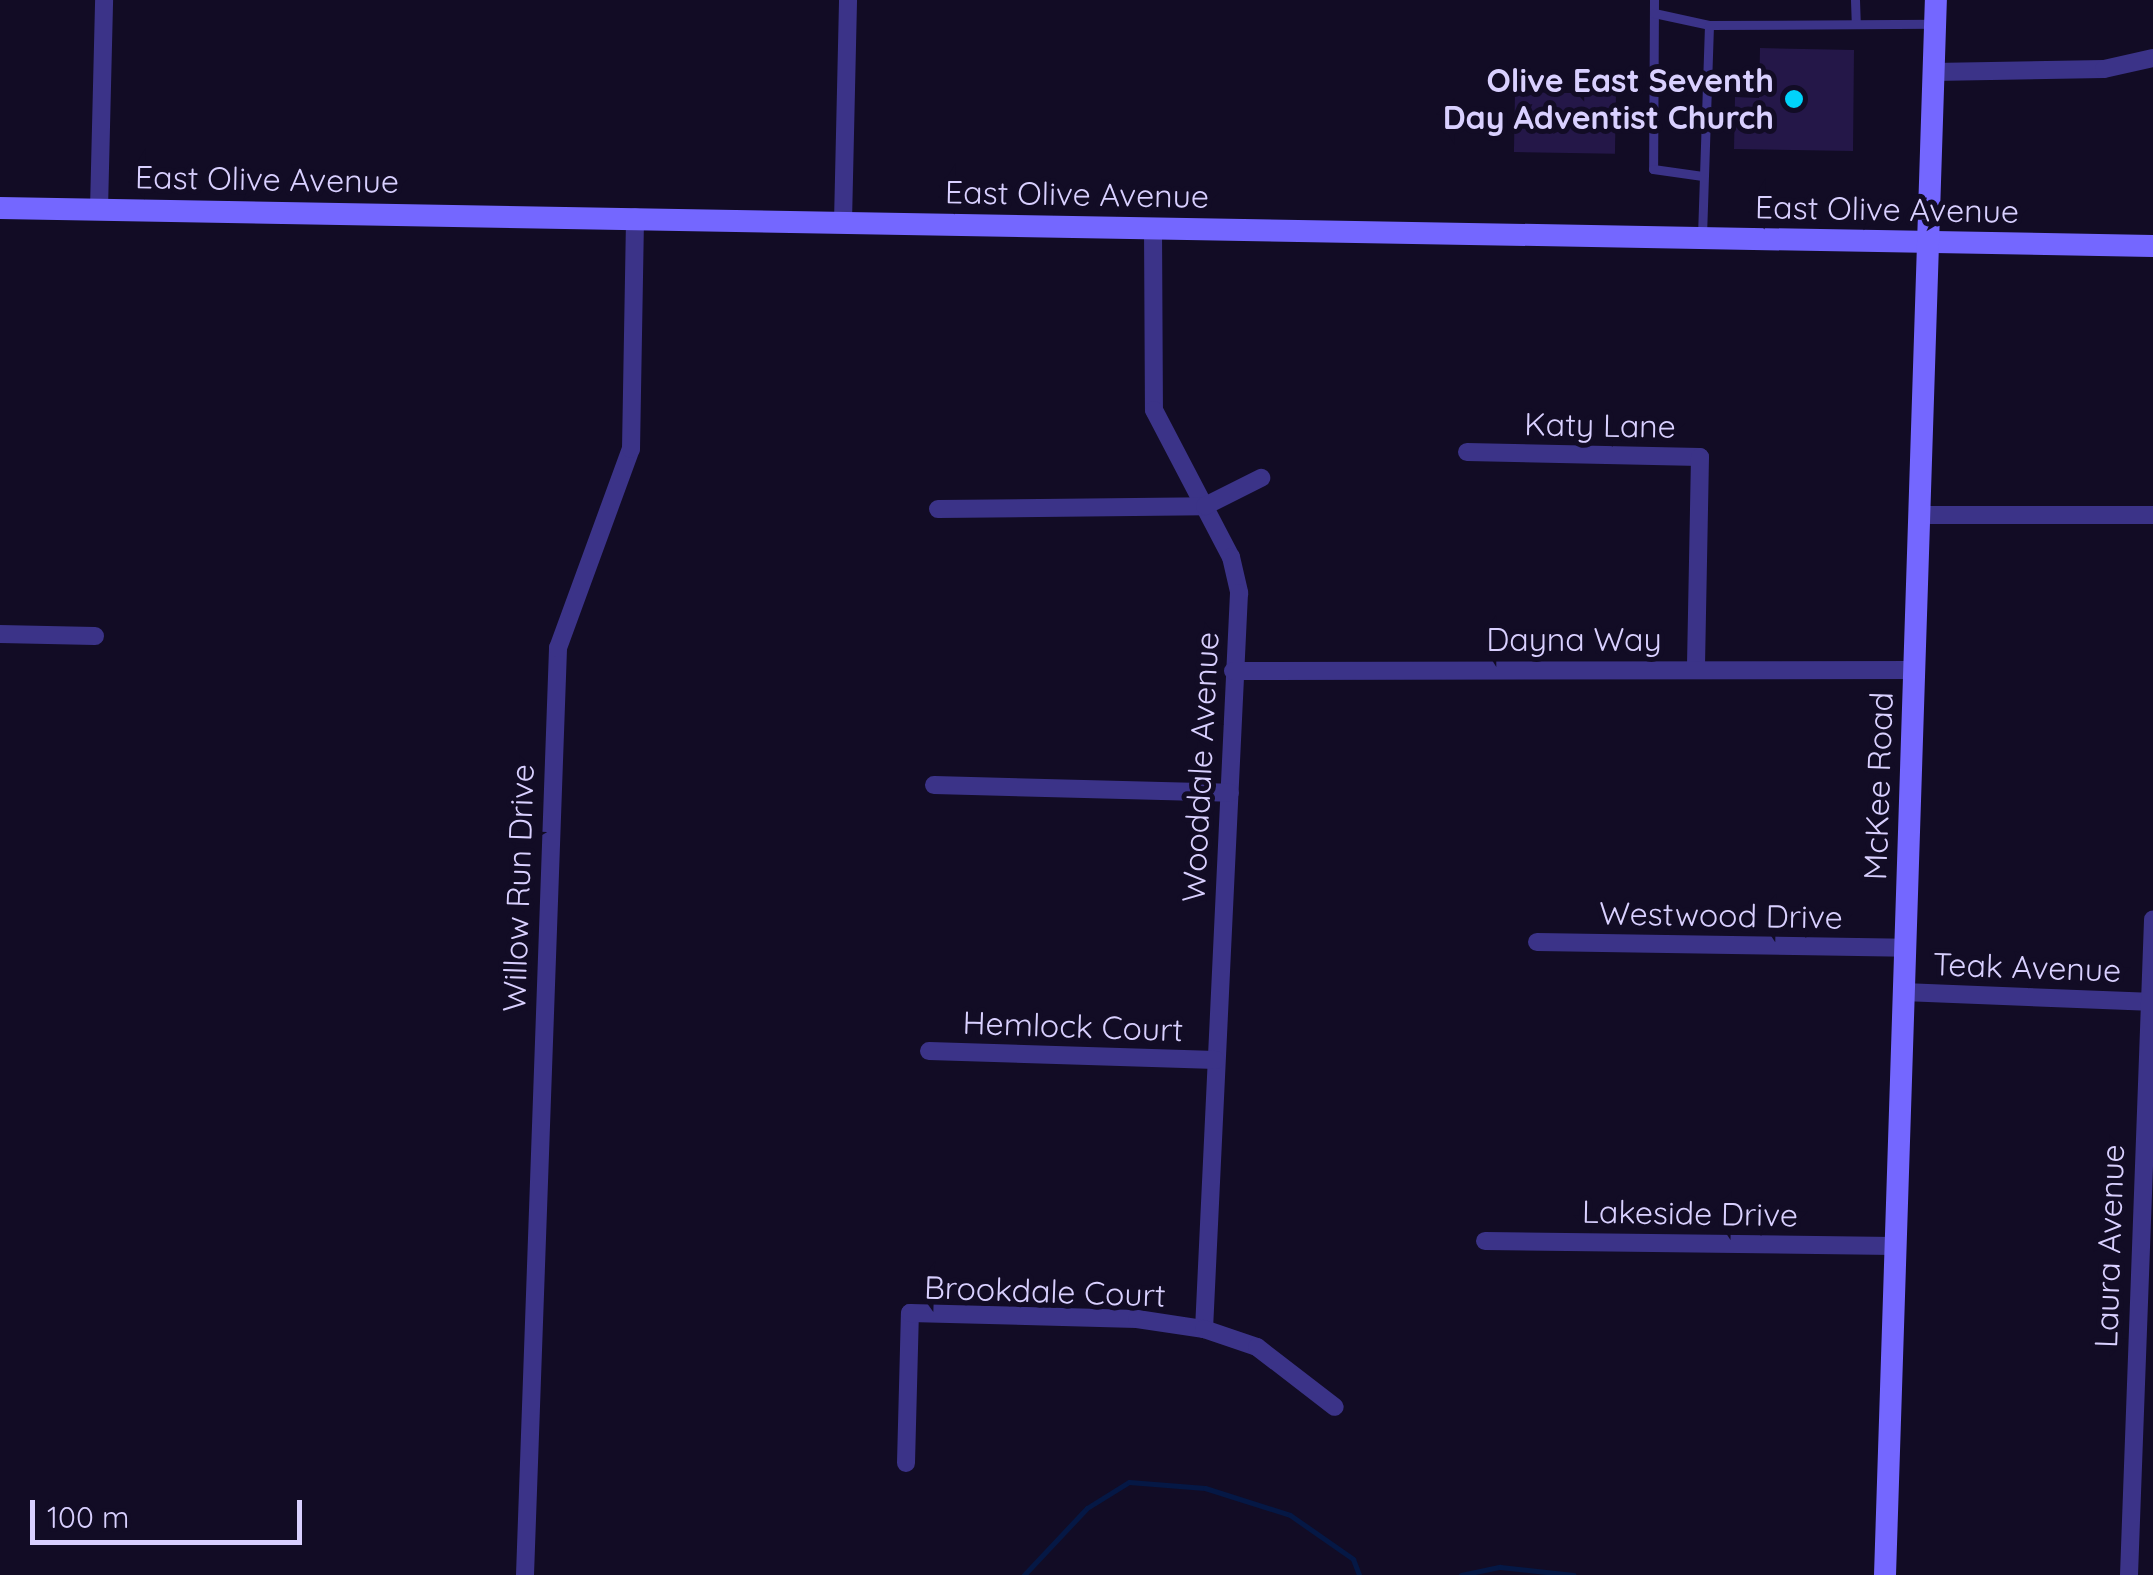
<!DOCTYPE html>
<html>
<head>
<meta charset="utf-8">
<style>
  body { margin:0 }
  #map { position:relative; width:2153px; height:1575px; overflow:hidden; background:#120c25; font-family:Quicksand,sans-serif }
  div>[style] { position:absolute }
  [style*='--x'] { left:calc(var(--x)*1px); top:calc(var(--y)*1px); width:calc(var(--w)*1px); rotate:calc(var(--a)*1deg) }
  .stream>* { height:5px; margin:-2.5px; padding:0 2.5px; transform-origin:2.5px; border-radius:2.5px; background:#051845 }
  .building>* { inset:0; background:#241748; transform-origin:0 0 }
  .lane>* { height:9px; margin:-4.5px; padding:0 4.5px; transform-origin:4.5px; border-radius:4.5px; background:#3b3388 }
  .street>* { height:18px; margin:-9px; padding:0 9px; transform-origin:9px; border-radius:9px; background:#3b3388 }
  .secondary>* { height:22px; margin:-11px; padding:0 11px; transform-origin:11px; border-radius:11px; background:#7467ff }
  .dots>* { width:28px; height:28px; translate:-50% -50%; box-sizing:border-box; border:5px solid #120c25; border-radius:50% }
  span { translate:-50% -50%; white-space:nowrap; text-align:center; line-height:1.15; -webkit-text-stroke:10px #120c25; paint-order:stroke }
  .poi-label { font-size:32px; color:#d9d0ff; font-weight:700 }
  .right { translate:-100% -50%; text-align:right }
  .street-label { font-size:32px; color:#d9d0ff }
  .scale { position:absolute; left:30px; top:1500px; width:272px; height:45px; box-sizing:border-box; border:5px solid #d9d0ff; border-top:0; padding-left:12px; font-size:30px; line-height:35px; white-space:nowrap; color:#d9d0ff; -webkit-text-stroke:8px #120c25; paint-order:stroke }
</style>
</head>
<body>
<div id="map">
  <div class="stream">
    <i style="--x:1024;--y:1575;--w:92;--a:-46.8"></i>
    <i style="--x:1087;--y:1508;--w:49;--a:-31.8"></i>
    <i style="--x:1129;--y:1482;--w:76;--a:4.5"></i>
    <i style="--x:1205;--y:1488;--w:89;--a:17.6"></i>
    <i style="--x:1290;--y:1515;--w:77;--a:34.9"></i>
    <i style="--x:1353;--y:1559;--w:17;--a:69"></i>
    <i style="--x:1461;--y:1575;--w:40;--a:-12"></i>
    <i style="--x:1500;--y:1567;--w:74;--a:6.2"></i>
  </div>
  <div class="building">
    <i style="clip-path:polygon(1760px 48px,1854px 50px,1853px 151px,1734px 149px,1735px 97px,1759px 98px)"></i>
    <i style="left:1515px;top:92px;width:101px;height:60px;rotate:1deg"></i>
  </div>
  <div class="lane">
    <i style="--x:1654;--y:0;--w:169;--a:90.3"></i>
    <i style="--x:1653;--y:169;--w:50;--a:8"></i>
    <i style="--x:1855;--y:0;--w:23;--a:88"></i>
    <i style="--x:1654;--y:13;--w:56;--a:12.3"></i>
    <i style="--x:1702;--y:236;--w:211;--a:-88.1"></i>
    <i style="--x:1709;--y:25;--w:226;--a:-0.3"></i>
  </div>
  <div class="street">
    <i style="--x:1933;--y:72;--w:171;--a:-1"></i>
    <i style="--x:2104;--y:69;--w:50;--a:-12.7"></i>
    <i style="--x:99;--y:209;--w:209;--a:-88.6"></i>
    <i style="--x:843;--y:222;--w:222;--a:-88.7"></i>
    <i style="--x:1153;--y:228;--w:182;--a:89.7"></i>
    <i style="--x:1154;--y:410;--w:166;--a:62.4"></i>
    <i style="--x:1231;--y:557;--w:37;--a:77"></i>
    <i style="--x:1239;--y:593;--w:737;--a:92.72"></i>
    <i style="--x:1467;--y:452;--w:233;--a:1.2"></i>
    <i style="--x:1700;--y:457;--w:211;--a:91.1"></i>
    <i style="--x:938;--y:509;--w:267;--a:-0.6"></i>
    <i style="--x:1205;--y:506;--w:63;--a:-26.6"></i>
    <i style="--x:1921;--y:515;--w:232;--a:0"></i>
    <i style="--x:0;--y:634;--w:95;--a:1.2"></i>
    <i style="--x:1233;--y:671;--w:682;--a:-0.08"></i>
    <i style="--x:934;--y:785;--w:296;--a:1.5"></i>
    <i style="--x:1537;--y:942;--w:368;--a:0.9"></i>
    <i style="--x:1903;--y:992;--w:245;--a:2.3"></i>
    <i style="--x:929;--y:1051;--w:287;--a:1.8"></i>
    <i style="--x:1485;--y:1241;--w:409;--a:0.7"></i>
    <i style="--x:906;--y:1463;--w:150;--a:-88.5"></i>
    <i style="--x:910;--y:1313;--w:227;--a:1.5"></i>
    <i style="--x:1137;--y:1319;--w:68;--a:8.5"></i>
    <i style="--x:1204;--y:1329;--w:56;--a:18.8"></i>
    <i style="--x:1257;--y:1347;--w:98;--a:37.6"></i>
    <i style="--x:525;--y:1575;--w:928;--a:-87.96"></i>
    <i style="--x:558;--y:648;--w:212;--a:-69.9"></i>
    <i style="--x:631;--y:449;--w:232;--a:-89"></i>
    <i style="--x:2129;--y:1575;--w:656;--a:-87.9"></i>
  </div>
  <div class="secondary">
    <i style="--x:0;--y:208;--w:2153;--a:1.01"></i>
    <i style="--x:1885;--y:1575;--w:1576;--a:-88.15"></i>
  </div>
  <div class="dots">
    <i style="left:1794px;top:99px;background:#00d3fb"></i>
  </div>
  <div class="poi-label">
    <span class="right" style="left:1774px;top:99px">Olive East Seventh<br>Day Adventist Church</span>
  </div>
  <div class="street-label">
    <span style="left:267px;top:179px;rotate:1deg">East Olive Avenue</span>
    <span style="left:1077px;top:194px;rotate:1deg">East Olive Avenue</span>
    <span style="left:1887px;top:209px;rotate:1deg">East Olive Avenue</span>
    <span style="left:1600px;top:425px;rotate:1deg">Katy Lane</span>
    <span style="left:1574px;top:639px">Dayna Way</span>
    <span style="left:1200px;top:767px;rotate:-87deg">Wooddale Avenue</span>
    <span style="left:1878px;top:786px;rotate:-88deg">McKee Road</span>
    <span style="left:518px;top:888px;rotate:-88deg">Willow Run Drive</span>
    <span style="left:1721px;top:915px;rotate:1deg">Westwood Drive</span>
    <span style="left:2027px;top:967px;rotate:2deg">Teak Avenue</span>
    <span style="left:1073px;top:1026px;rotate:2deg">Hemlock Court</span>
    <span style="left:1690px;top:1213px;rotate:1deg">Lakeside Drive</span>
    <span style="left:2109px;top:1246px;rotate:-88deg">Laura Avenue</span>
    <span style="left:1045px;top:1291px;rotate:2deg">Brookdale Court</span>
  </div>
  <div class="scale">100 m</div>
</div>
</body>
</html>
